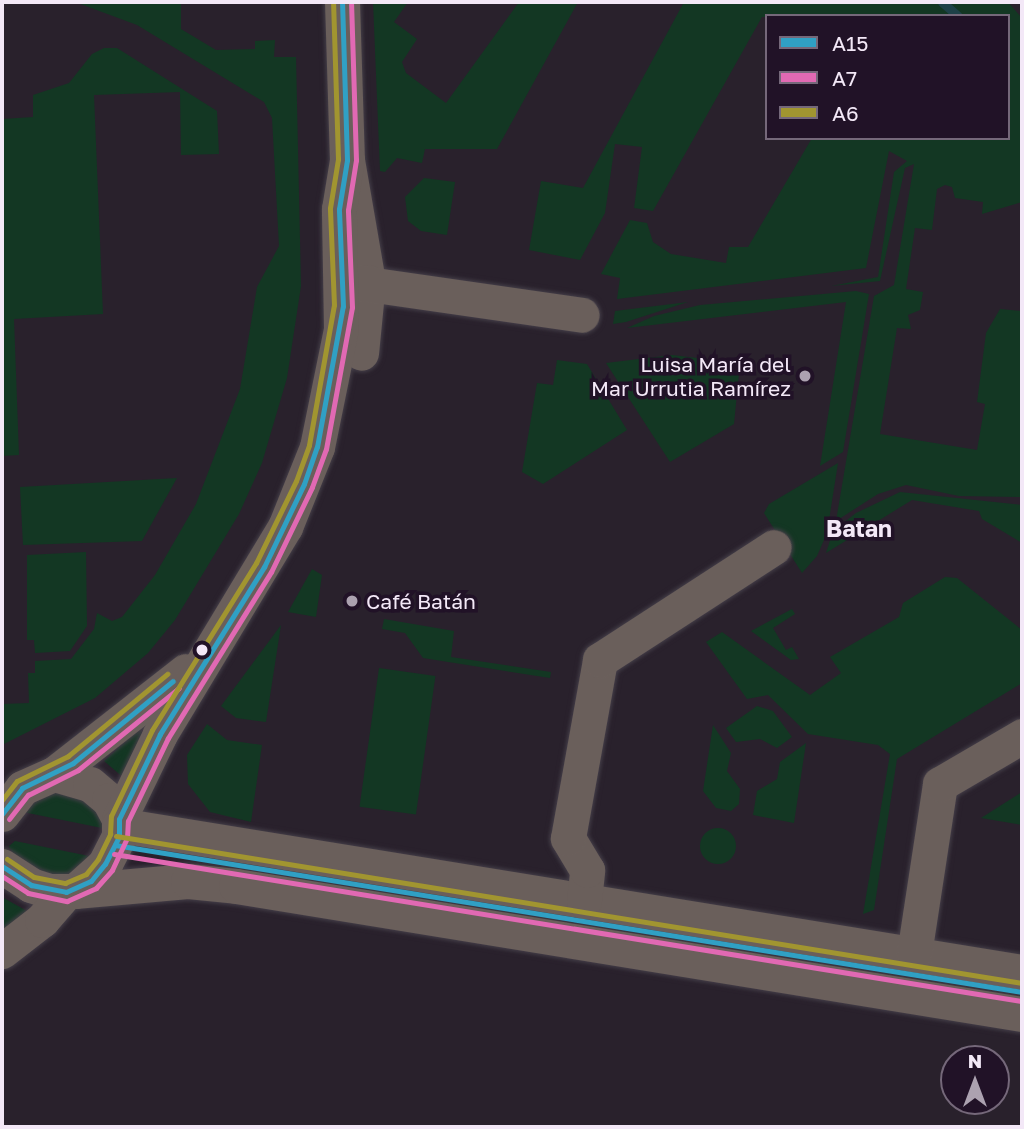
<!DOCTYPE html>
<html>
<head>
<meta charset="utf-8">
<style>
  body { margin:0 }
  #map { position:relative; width:1024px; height:1129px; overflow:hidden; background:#29212c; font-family:"Golos Text",sans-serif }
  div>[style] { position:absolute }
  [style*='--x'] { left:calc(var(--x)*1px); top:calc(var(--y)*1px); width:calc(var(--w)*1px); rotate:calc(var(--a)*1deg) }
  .green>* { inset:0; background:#133723; transform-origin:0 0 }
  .round { border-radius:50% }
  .stream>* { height:9px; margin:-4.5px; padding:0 4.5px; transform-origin:4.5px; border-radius:4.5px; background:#1e4148 }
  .roads { filter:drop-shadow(0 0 2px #443e48) drop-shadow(0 0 2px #443e48) }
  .minor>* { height:35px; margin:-17.5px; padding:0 17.5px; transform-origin:17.5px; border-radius:17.5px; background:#6a5f5b }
  .bus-1>* { height:5px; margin:-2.5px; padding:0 2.5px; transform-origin:2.5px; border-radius:2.5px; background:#30a0c4 }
  .bus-2>* { height:5px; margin:-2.5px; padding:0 2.5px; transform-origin:2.5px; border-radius:2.5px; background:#e169b3 }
  .bus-3>* { height:5px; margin:-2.5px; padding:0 2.5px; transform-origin:2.5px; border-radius:2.5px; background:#a19530 }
  .dots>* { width:19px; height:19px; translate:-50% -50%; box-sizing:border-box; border:4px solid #211227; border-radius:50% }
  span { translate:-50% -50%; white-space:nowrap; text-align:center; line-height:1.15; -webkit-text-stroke:7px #211227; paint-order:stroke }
  .poi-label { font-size:21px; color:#f3e8f7 }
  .right { translate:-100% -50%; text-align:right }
  .left { translate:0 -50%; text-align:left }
  .neighbourhood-label { font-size:23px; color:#f3e8f7; font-weight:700 }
  .frame { position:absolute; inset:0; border:4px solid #f3e8f7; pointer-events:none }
  .legend { position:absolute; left:765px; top:14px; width:245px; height:126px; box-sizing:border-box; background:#211227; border:2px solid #75687a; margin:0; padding:9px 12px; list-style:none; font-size:21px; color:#f3e8f7 }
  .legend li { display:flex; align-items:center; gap:14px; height:35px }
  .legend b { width:35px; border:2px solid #75687a }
  .north { position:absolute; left:940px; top:1045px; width:70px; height:70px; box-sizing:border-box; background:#211227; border:2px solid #75687a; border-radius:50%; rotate:0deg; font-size:19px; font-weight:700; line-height:28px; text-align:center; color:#f3e8f7 }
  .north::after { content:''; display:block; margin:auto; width:24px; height:32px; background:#aca2b0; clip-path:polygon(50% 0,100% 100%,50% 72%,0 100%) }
</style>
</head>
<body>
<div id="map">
  <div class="green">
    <i style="clip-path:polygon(75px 2px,181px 2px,181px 29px,216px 50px,255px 49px,255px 41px,275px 40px,274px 57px,296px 57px,301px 286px,287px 378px,262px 463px,239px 514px,175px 620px,148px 653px,95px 698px,2px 745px,2px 704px,29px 703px,28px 673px,35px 673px,35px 661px,71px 659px,94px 629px,97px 613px,112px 621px,122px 617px,155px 575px,196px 504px,240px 389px,257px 287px,279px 246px,272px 118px,264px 102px,137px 25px)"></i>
    <i style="clip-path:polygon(373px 2px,408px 2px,394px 22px,417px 39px,402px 62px,406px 73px,446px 103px,519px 2px,578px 2px,497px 149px,425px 149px,422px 163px,397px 158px,385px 172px,380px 171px)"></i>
    <i style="clip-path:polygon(684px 2px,1008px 2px,1022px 18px,1022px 202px,982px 214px,983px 202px,955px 198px,952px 187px,945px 185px,937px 189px,932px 230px,915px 228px,906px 289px,923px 292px,920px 310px,908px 315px,911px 329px,897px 328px,880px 434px,977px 450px,985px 404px,977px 402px,986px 333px,1000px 309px,1022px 311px,1022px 497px,959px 496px,906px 485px,878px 494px,836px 521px,874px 296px,894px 285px,914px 164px,905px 168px,880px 281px,831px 286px,878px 277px,894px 172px,907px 161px,889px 151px,866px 268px,617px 299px,620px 278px,601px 274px,630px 220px,647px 223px,653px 242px,671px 254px,726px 263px,729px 247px,748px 247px,812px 138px,1008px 138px,1008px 16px,762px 17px,653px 211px,634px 208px,642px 147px,615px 144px,605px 213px,580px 260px,529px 250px,541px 181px,583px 188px)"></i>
    <i style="clip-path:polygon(104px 48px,117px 48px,217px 111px,219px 154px,181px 155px,180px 92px,94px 95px,103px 314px,14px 319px,19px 455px,2px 456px,2px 119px,33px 117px,33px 95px,69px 83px,92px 54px)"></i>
    <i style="clip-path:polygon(424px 178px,455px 182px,447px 235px,421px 231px,408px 221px,405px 197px)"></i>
    <i style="clip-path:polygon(856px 291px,869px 294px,843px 452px,820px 466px,846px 302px,627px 328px,654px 316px,700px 305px)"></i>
    <i style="clip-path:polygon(688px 302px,626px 322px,613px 324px,615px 311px)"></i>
    <i style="clip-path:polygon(672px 355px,740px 363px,734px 424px,670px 462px,606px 363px)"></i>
    <i style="clip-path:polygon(557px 360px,587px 364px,627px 430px,543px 484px,522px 472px,537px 383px,553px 385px)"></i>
    <i style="clip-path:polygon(838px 463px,827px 533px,817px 556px,802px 573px,764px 513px,769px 504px)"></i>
    <i style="clip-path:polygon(177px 478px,142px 541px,23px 545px,20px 487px)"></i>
    <i style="clip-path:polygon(900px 492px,1022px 505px,1022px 543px,982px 519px,979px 511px,912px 500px,826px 553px,833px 531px,856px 513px)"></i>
    <i style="clip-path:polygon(86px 552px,87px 626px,70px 651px,35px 653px,34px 640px,27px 640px,27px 555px)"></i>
    <i style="clip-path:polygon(312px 569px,322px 575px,316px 617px,288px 612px)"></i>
    <i style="clip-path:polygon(945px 577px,957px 578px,1022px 630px,1022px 683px,897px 759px,874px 910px,863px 914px,890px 754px,878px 745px,808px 734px,768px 695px,747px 699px,706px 642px,722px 632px,810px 695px,841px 673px,830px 657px,899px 617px,903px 603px)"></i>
    <i style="clip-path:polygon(792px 609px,795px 614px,773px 628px,786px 650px,792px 647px,799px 659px,791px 660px,751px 631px)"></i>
    <i style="clip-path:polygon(384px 619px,454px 631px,451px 657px,551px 672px,550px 678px,423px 658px,405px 633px,382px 629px)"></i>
    <i style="clip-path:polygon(281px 625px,266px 722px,236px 718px,221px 706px)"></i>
    <i style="left:379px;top:668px;width:57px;height:140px;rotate:8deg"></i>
    <i style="clip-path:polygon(757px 706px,773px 711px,792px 737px,777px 748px,760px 739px,736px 742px,726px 728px)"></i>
    <i style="clip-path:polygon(207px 724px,227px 740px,262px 745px,251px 822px,210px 812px,188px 784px,187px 755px)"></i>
    <i style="clip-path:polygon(713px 725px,731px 753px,727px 771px,740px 789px,739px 804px,731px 811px,716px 808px,703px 791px)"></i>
    <i style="clip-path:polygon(138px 730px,143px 731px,125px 779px,104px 761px)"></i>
    <i style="clip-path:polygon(806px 743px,794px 823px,753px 815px,757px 791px,777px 779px,780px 762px)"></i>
    <i style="clip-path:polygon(56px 782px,104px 812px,102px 828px,18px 811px)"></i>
    <i style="clip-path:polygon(1022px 792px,1022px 825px,981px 818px)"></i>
    <i class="round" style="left:700px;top:828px;width:36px;height:36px"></i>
    <i style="clip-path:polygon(15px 841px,94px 857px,61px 882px,16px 860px,9px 846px)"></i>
    <i style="clip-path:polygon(2px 897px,27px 911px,2px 932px)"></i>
  </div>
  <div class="stream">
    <i style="--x:942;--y:2;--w:21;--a:41"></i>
  </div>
  <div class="roads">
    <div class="minor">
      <i style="--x:342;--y:2;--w:158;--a:88.2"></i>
      <i style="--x:347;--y:160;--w:124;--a:80.2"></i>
      <i style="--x:368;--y:282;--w:71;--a:95.6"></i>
      <i style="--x:347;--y:281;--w:237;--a:8.2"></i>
      <i style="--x:54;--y:774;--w:167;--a:-38"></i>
      <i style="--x:2;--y:814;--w:33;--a:-52"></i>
      <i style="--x:22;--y:788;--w:35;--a:-24"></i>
      <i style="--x:54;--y:774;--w:37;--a:16"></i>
      <i style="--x:90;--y:784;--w:25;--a:40"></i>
      <i style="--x:109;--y:800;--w:21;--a:62"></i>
      <i style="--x:119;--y:819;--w:17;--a:90"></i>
      <i style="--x:119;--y:836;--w:31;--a:117"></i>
      <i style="--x:105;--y:864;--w:40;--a:138"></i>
      <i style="--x:75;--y:891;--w:26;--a:180"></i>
      <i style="--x:49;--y:891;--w:19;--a:-162"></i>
      <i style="--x:31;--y:885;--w:35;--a:-147"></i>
      <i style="--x:119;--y:819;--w:94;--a:-64.2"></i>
      <i style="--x:160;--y:734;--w:242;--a:-58.9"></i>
      <i style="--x:285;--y:527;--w:86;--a:-68.2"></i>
      <i style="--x:317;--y:447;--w:120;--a:-78.5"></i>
      <i style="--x:341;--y:329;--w:120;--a:-91"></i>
      <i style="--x:339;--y:209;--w:50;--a:-80.7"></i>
      <i style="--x:119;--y:825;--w:915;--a:9.25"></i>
      <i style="--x:75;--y:891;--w:113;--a:-5.1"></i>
      <i style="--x:188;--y:881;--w:48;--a:5.9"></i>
      <i style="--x:236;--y:886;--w:796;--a:9.25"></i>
      <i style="--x:584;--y:901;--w:31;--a:-84"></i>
      <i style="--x:587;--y:870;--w:37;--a:-121"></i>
      <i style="--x:568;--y:838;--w:181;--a:-79.8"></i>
      <i style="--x:600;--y:660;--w:207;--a:-33"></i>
      <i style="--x:2;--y:951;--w:51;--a:-37.8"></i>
      <i style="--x:42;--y:920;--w:37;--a:-49"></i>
      <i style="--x:914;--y:954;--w:172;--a:-81.3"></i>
      <i style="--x:940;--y:784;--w:95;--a:-30.3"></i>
    </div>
  </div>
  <div class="bus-1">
    <i style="--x:2;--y:814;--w:33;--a:-52"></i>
    <i style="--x:22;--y:788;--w:57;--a:-26.1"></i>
    <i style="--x:73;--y:763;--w:129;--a:-39.4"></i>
    <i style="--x:115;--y:845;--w:919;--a:9.21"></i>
    <i style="--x:2;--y:866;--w:35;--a:33"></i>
    <i style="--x:31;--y:885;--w:36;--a:11"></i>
    <i style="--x:66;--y:892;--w:27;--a:-24"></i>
    <i style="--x:91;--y:881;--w:22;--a:-51"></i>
    <i style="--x:105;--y:864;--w:31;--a:-63"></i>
    <i style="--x:119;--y:836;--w:17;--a:-90"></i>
    <i style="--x:119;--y:819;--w:94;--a:-64.2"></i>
    <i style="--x:160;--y:734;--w:197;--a:-58.1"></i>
    <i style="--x:264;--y:567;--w:92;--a:-64.3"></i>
    <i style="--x:304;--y:484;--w:39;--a:-71"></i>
    <i style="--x:317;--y:447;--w:143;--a:-79.6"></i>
    <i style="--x:343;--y:306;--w:97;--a:-92.4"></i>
    <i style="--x:339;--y:209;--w:50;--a:-80.7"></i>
    <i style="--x:347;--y:160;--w:158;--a:-91.8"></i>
  </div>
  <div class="bus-2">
    <i style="--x:9;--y:819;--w:31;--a:-52"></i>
    <i style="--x:28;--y:795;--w:56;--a:-26.6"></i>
    <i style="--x:78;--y:770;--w:130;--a:-39.1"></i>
    <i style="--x:114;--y:854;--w:919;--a:9.21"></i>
    <i style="--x:2;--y:876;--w:31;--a:33"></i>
    <i style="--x:28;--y:893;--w:40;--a:12"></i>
    <i style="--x:67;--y:901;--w:32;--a:-24"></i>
    <i style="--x:96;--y:888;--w:24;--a:-48"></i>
    <i style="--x:112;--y:870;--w:35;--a:-65"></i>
    <i style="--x:127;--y:838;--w:17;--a:-87"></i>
    <i style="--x:128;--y:821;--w:92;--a:-64.3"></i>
    <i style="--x:168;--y:738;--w:195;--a:-58.2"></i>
    <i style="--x:271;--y:572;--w:94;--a:-64.2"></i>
    <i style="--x:312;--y:487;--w:40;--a:-69.8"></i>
    <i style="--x:326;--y:449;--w:144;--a:-79.6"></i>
    <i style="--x:352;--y:307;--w:97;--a:-92.4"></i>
    <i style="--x:348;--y:210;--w:51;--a:-80.9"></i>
    <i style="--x:356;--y:160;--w:158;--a:-91.8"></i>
  </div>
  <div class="bus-3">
    <i style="--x:2;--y:800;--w:24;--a:-52"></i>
    <i style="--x:17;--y:781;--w:57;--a:-26.1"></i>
    <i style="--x:68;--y:756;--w:129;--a:-39.6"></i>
    <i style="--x:116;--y:836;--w:918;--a:9.22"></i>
    <i style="--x:7;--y:859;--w:32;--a:34"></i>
    <i style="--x:34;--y:877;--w:32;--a:11"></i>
    <i style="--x:65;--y:883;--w:23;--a:-23"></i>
    <i style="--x:86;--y:874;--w:19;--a:-51"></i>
    <i style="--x:98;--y:859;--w:28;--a:-64"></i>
    <i style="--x:110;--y:834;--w:18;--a:-87"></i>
    <i style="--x:111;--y:816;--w:95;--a:-64.5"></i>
    <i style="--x:152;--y:730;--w:197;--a:-58.1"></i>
    <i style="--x:256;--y:563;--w:91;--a:-64"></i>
    <i style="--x:296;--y:481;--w:38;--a:-70"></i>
    <i style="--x:309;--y:445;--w:142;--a:-79.9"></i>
    <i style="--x:334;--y:305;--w:97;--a:-92.4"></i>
    <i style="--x:330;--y:208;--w:50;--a:-80.7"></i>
    <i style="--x:338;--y:159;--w:157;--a:-91.8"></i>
  </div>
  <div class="dots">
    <i style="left:805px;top:376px;background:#aca2b0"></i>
    <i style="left:352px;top:601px;background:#aca2b0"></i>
    <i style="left:202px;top:650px;background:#f3e8f7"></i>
  </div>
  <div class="poi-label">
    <span class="right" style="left:791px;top:376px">Luisa María del<br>Mar Urrutia Ramírez</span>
    <span class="left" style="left:366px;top:601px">Café Batán</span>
  </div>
  <div class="neighbourhood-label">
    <span style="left:859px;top:528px">Batan</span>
  </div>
  <div class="frame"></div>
  <ul class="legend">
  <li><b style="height:9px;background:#30a0c4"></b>A15</li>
  <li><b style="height:9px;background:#e169b3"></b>A7</li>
  <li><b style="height:9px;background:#a19530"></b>A6</li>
  </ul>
  <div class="north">N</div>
</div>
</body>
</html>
